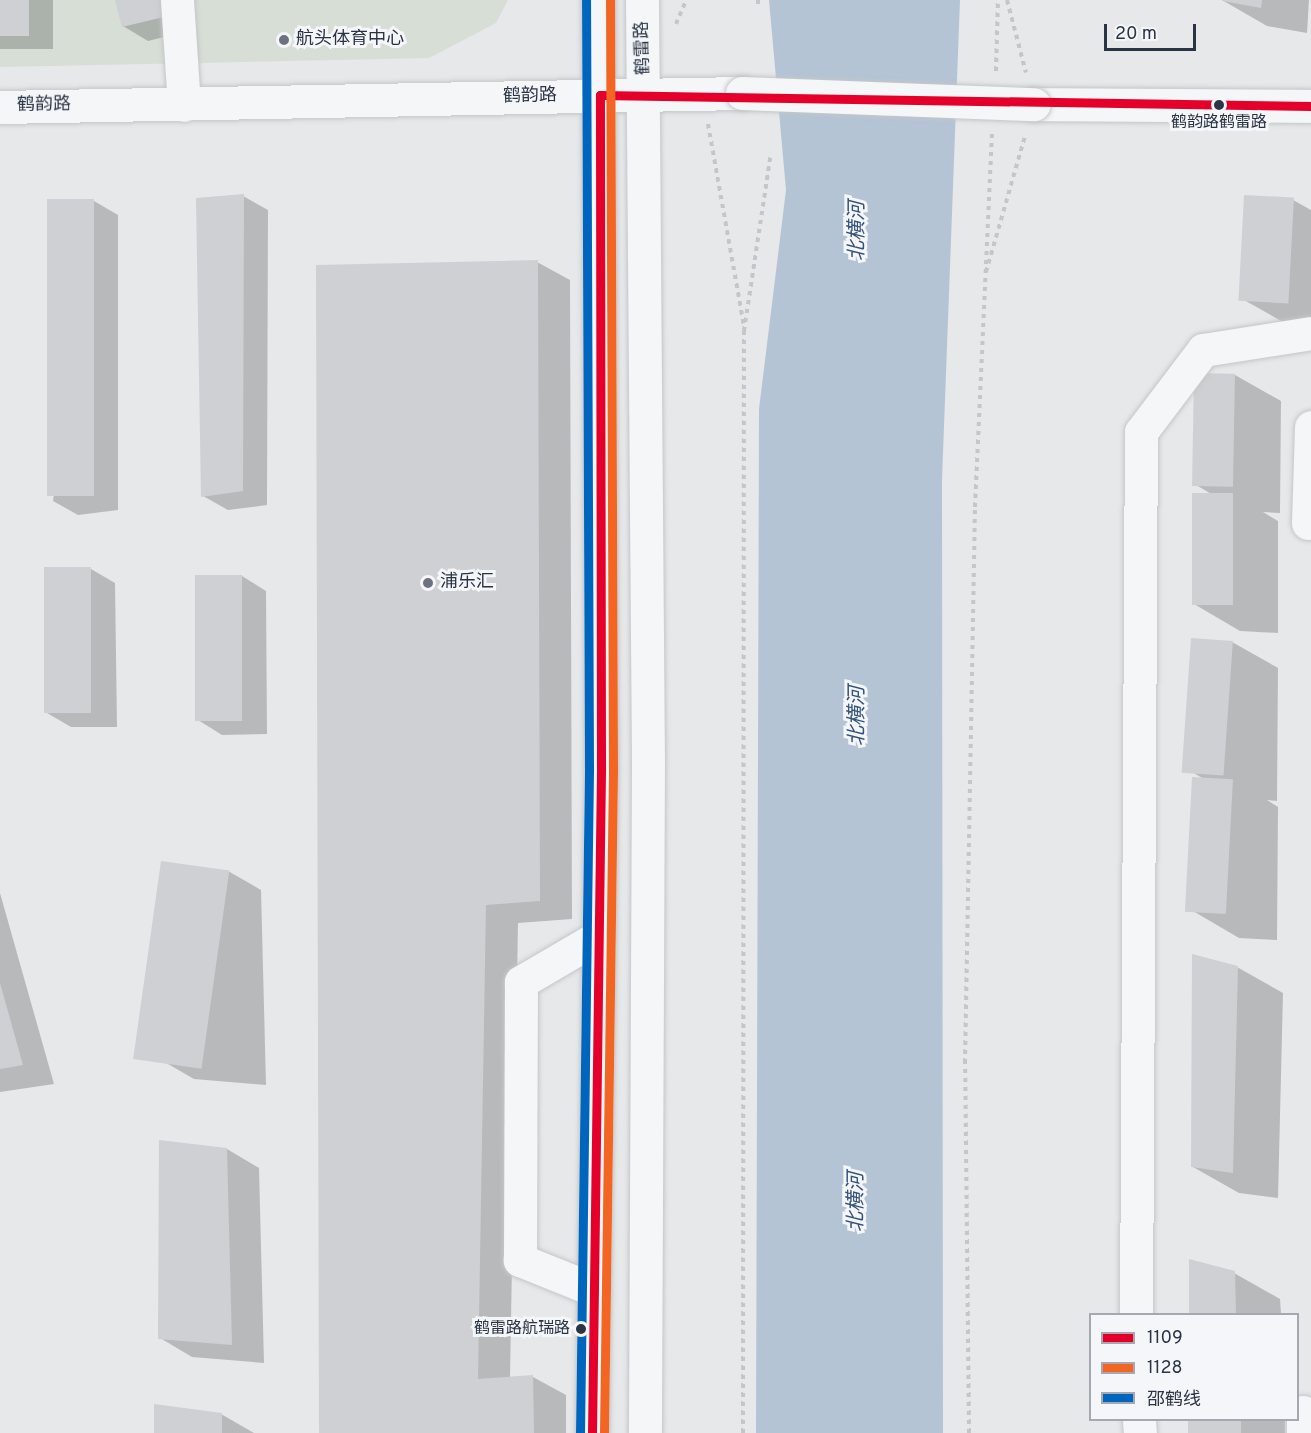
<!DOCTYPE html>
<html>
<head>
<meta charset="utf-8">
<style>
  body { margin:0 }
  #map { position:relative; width:1311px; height:1433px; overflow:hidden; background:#e6e8ea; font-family:Overpass,"Noto Sans SC",sans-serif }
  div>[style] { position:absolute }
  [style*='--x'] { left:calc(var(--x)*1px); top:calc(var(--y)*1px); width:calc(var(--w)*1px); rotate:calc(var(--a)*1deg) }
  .green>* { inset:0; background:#d6ded6 }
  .water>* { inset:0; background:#b4c4d5 }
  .shadow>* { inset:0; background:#0003; transform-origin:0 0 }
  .building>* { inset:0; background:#ced0d3; transform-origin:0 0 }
  .path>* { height:4px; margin-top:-2px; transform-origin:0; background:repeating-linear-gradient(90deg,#c5c6ca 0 4.5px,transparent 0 9px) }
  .roads { filter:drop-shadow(0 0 2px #c4c6c8) drop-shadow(0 0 2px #c4c6c8) }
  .minor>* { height:33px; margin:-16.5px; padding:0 16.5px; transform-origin:16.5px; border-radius:16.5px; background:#f5f6f7 }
  .bridges { filter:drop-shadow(0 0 2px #c4c6c8) drop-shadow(0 0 2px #c4c6c8) }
  .minor-bridge>* { height:33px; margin:-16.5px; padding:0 16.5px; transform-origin:16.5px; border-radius:16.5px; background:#f5f6f7 }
  .bus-1>* { height:9px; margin:-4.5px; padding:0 4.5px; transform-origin:4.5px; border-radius:4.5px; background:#e4002b }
  .bus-2>* { height:9px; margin:-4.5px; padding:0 4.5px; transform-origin:4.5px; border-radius:4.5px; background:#f26522 }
  .bus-3>* { height:9px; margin:-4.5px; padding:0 4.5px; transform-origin:4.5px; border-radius:4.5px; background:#0065bd }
  .dots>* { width:16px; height:16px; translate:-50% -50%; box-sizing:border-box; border:3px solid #f4f6f9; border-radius:50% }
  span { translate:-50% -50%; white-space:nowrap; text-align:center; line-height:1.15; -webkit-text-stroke:6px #f4f6f9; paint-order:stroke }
  .bus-label { font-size:16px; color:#2b3445 }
  .right { translate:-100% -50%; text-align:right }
  .poi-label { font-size:18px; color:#2b3445 }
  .left { translate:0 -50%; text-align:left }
  .street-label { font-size:18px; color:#2b3445 }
  .water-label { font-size:20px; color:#34527a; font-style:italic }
  .legend { position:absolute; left:1089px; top:1313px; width:210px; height:108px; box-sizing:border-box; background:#f4f6f9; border:2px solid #a4a8b1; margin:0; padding:8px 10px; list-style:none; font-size:18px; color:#2b3445 }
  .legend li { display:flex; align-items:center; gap:12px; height:30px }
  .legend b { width:30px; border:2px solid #a4a8b1 }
  .scale { position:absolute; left:1104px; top:24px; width:92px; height:27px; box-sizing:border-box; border:3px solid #2b3445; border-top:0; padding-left:8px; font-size:18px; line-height:21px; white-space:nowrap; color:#2b3445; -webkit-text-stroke:4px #f4f6f9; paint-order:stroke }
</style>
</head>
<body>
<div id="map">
  <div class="green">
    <i style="clip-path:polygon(0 0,508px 0,496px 23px,429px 58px,0 67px)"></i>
  </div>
  <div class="water">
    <i style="clip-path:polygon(769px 0,960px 0,942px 480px,943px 1433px,756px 1433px,759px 409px,786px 190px)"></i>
  </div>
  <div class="shadow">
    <i style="left:0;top:0;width:53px;height:49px"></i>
    <i style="clip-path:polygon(117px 0,185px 0,192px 30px,148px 41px,123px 26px)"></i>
    <i style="clip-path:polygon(1222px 0,1309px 0,1307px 33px,1267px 26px)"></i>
    <i style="clip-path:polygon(243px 196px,268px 210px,267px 505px,228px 510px,203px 496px)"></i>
    <i style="clip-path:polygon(1293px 200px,1311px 210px,1311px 329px,1290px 326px,1244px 300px)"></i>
    <i style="clip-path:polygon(94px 201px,118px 215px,118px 510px,78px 515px,53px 501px)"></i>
    <i style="clip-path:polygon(537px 262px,570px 280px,572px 919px,518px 923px,510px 1378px,533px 1377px,566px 1395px,566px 1433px,321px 1433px)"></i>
    <i style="clip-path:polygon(1235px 375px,1281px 401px,1280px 513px,1263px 512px,1278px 521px,1278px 633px,1240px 631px,1194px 604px,1213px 495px,1196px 485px)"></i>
    <i style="clip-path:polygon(91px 569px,115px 583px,117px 727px,71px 727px,47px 713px)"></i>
    <i style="clip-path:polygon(242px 576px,266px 591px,267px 734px,222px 735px,198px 720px)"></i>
    <i style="clip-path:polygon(1232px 642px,1278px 668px,1277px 801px,1267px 800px,1278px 807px,1277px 940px,1239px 938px,1193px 911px,1204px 779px,1192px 772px)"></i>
    <i style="clip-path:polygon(228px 871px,261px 890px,266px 1085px,194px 1079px,161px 1060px)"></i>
    <i style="clip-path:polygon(0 893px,54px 1084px,0 1092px)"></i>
    <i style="clip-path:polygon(1237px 967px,1283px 993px,1278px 1198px,1239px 1193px,1193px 1167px)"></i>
    <i style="clip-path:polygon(227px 1149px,259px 1168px,264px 1363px,192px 1357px,160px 1338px)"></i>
    <i style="clip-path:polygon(1191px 1261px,1234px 1273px,1280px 1299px,1281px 1314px,1190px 1314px)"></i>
    <i style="clip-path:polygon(221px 1414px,254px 1433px,155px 1433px)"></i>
    <i style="left:1190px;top:1420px;width:95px;height:13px"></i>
  </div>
  <div class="building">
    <i style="left:0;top:0;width:29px;height:36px"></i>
    <i style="clip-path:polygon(115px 0,164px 0,168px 16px,122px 27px)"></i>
    <i style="clip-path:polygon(1262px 0,1261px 8px,1223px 1px,1224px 0)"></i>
    <i style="clip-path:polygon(244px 194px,243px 491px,201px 497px,196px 198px)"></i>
    <i style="left:1244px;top:195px;width:50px;height:106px;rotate:3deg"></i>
    <i style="left:94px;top:199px;width:297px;height:47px;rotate:90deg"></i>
    <i style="clip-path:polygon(538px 260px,540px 901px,486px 905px,478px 1379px,533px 1375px,534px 1433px,319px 1433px,316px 265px)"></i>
    <i style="left:1194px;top:373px;width:41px;height:113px;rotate:1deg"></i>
    <i style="left:1192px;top:493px;width:41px;height:112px"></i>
    <i style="left:91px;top:567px;width:146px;height:47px;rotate:90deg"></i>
    <i style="left:242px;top:575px;width:146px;height:47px;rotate:90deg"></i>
    <i style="left:1191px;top:638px;width:42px;height:135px;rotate:4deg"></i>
    <i style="left:1192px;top:777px;width:41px;height:135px;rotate:3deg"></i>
    <i style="left:161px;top:861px;width:69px;height:200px;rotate:8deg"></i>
    <i style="clip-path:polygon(1192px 954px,1238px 966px,1233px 1173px,1191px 1167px)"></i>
    <i style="clip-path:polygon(0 983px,23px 1065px,0 1069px)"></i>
    <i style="clip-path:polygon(159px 1140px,227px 1148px,232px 1345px,158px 1339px)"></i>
    <i style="clip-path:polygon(1189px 1259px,1235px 1271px,1236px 1314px,1189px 1314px)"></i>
    <i style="clip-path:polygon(154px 1404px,222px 1413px,222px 1433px,154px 1433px)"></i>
    <i style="left:1188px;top:1420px;width:53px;height:13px"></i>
  </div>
  <div class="path">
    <i style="--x:758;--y:0;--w:6;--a:90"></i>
    <i style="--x:1007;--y:0;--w:75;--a:75.4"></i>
    <i style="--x:676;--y:24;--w:26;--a:-67"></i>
    <i style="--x:996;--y:71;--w:71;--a:-88.4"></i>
    <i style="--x:708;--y:124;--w:206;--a:79.9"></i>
    <i style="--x:986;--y:272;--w:141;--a:-74"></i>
    <i style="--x:743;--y:1433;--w:1102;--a:-89.95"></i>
    <i style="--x:744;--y:331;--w:180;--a:-81.4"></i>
    <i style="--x:969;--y:1433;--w:370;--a:-90.6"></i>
    <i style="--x:965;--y:1063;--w:556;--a:-88.97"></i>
    <i style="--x:975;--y:507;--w:375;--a:-87.4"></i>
  </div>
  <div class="roads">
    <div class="minor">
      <i style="--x:177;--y:0;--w:105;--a:86.2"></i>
      <i style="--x:642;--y:0;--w:761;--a:89.55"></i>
      <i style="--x:648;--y:761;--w:672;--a:90.26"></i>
      <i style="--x:1034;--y:104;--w:277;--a:0.4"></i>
      <i style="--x:0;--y:107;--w:742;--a:-1.08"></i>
      <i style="--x:1308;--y:523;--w:96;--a:-88.2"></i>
      <i style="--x:592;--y:1289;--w:78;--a:-158.1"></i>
      <i style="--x:520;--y:1260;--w:278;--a:-89.8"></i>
      <i style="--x:521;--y:982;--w:87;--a:-30.4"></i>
      <i style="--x:1136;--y:1314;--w:882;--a:-89.68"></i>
      <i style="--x:1141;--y:432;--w:103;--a:-52.9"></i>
      <i style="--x:1203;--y:350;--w:109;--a:-8.9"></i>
      <i style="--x:1303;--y:1412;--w:21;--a:90"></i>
      <i style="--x:1139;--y:1420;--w:13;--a:86"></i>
      <i style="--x:592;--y:1433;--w:665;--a:-89.22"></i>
      <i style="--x:601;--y:768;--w:768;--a:-90.22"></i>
    </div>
  </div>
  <div class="bridges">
    <div class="minor-bridge">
      <i style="--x:742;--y:93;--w:292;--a:2.2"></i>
    </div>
  </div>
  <div class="bus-1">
    <i style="--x:600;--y:95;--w:711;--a:0.89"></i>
    <i style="--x:592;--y:1433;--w:665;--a:-89.22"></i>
    <i style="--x:601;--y:768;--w:673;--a:-90.09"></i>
  </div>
  <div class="bus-2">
    <i style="--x:604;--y:1433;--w:665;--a:-89.22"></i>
    <i style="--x:613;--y:768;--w:768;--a:-90.22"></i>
  </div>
  <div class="bus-3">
    <i style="--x:580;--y:1433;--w:665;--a:-89.22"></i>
    <i style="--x:589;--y:768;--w:768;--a:-90.22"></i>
  </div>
  <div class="dots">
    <i style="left:284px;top:40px;background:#6c737f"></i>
    <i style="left:1219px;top:105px;background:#2b3445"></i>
    <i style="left:428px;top:583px;background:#6c737f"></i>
    <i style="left:581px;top:1329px;background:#2b3445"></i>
  </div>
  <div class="bus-label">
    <span style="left:1219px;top:123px">鹤韵路鹤雷路</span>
    <span class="right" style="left:570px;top:1329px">鹤雷路航瑞路</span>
  </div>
  <div class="poi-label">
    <span class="left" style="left:296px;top:40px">航头体育中心</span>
    <span class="left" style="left:440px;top:583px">浦乐汇</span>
  </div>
  <div class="street-label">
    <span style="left:644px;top:48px;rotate:-92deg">鹤雷路</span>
    <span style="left:530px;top:97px;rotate:-1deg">鹤韵路</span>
    <span style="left:44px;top:106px;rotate:-1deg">鹤韵路</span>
  </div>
  <div class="water-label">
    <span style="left:858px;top:231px;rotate:-90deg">北横河</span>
    <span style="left:858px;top:716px;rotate:-90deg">北横河</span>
    <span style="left:857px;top:1202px;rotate:-90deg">北横河</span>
  </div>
  <ul class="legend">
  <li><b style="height:8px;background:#e4002b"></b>1109</li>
  <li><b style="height:8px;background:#f26522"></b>1128</li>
  <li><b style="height:8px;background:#0065bd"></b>邵鹤线</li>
  </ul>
  <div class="scale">20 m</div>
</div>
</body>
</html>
